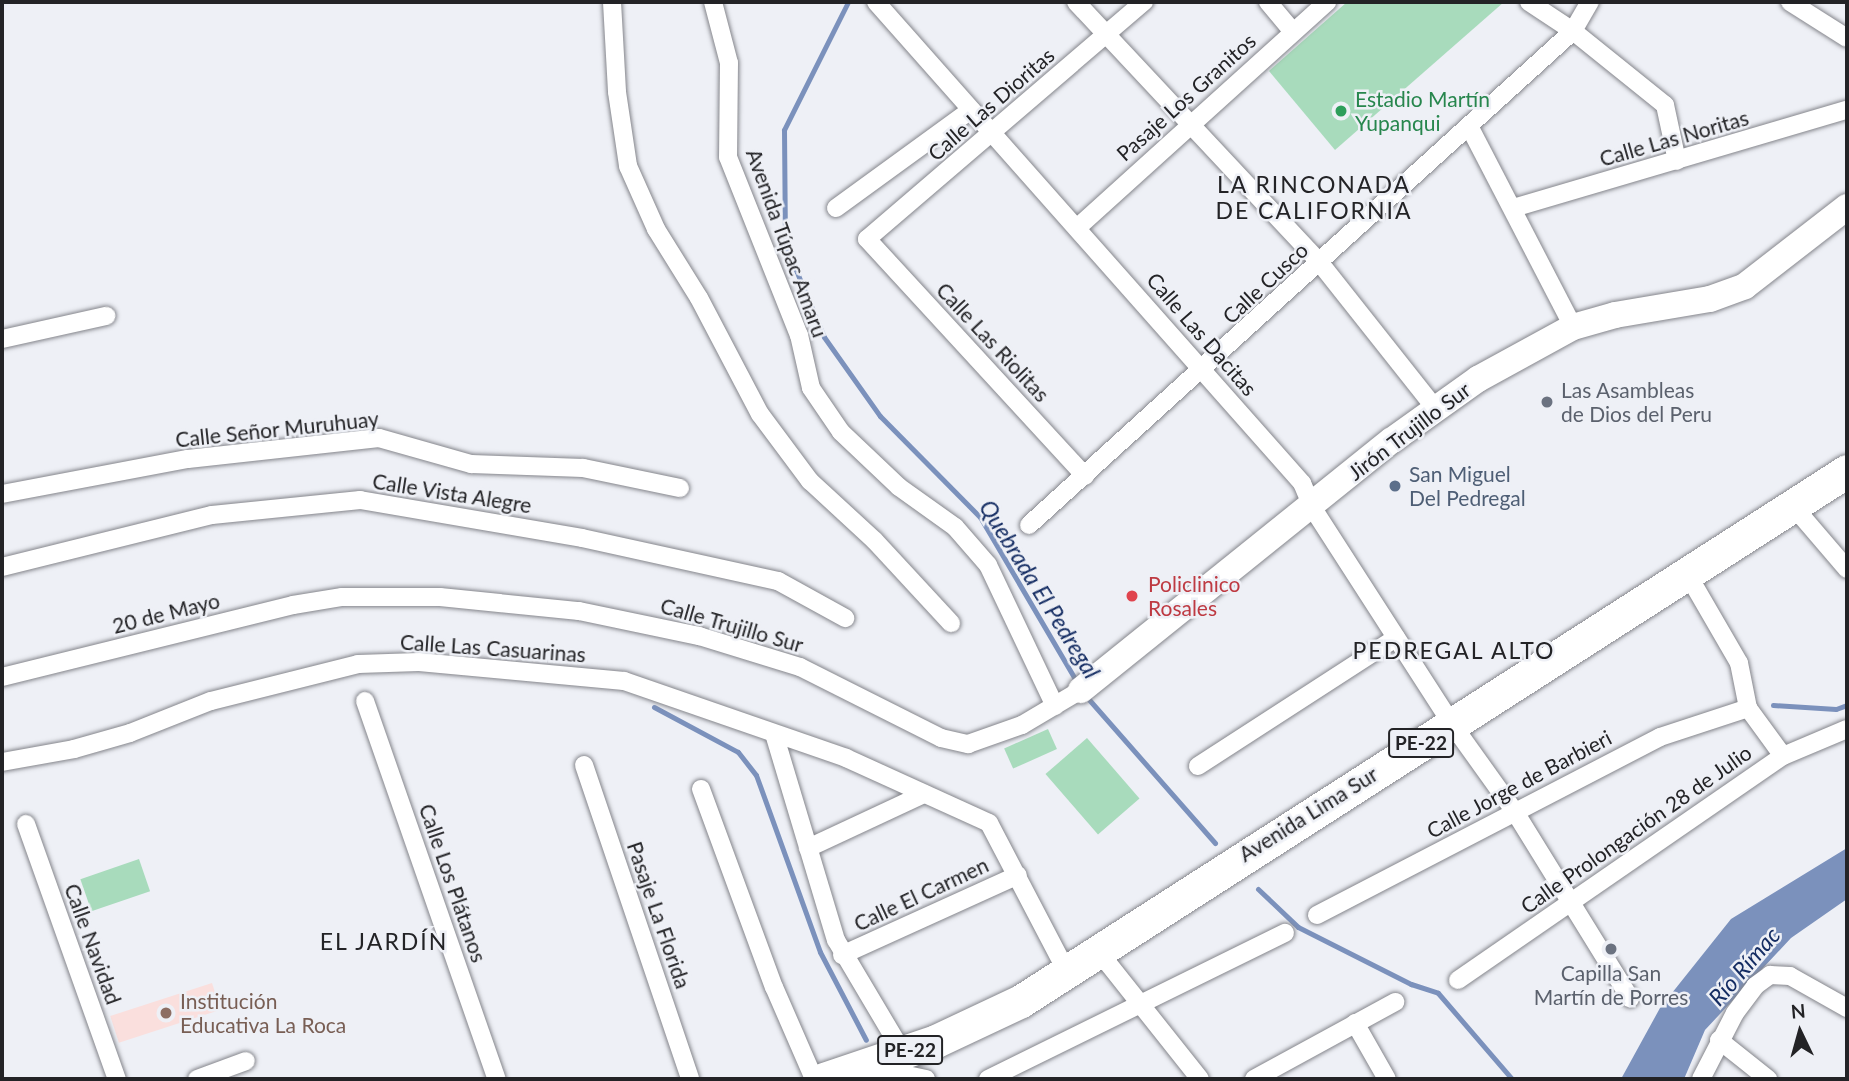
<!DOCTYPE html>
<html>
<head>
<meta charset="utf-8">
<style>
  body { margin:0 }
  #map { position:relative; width:1849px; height:1081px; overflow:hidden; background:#eef0f6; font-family:Lato,sans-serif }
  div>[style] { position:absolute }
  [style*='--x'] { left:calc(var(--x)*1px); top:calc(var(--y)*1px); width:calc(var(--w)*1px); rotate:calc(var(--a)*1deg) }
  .education>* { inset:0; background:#fadfdd; transform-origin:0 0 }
  .green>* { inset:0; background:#a8dbbc; transform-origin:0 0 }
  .water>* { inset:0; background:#7b91bc }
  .stream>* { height:5px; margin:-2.5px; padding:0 2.5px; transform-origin:2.5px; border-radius:2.5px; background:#7b91bc }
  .roads { filter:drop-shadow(0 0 2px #84858b) drop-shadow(0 0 2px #84858b) }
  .street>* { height:18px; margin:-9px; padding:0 9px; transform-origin:9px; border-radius:9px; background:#fff }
  .secondary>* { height:26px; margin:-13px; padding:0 13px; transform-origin:13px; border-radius:13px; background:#fff }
  .highway>* { height:33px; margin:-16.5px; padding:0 16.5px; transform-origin:16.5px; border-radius:16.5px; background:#fff }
  .dots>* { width:19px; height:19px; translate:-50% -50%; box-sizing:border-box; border:4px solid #eef0f6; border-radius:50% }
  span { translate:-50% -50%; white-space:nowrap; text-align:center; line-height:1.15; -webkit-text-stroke:5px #eef0f6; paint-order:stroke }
  .shield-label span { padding:2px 5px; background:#eef0f6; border:2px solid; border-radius:5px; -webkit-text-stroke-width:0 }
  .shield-label { font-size:19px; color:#232326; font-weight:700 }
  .street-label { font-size:21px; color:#232326 }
  .leisure-label { font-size:21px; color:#27864d }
  .left { translate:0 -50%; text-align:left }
  .worship-label { font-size:21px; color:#5b616d }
  .service-label { font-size:21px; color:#4e5e75 }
  .health-label { font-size:21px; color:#be3a42 }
  .education-label { font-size:21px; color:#785e54 }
  .neighbourhood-label { font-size:23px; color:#232326; letter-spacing:2px }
  .water-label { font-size:23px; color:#152d63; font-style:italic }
  .frame { position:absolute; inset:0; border:4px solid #232326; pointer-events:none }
  .north { position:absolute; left:1765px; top:997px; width:70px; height:70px; -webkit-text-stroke:5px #eef0f6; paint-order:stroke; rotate:355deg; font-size:19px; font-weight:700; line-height:28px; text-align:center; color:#232326 }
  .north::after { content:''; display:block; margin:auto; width:24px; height:32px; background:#232326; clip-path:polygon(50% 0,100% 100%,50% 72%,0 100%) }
</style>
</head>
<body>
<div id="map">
  <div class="education">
    <i style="left:212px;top:983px;width:28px;height:107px;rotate:72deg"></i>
  </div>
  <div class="green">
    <i style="clip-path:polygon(1347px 2px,1504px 2px,1335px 150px,1269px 71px)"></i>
    <i style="left:1048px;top:729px;width:22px;height:48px;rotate:66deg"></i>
    <i style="left:1087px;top:738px;width:80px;height:55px;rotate:49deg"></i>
    <i style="left:139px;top:859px;width:34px;height:62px;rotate:71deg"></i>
  </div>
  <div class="water">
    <i style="clip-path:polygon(1847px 848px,1847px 899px,1791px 938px,1705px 1030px,1684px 1079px,1621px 1079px,1660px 1008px,1731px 919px)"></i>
  </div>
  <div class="stream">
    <i style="--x:848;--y:2;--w:143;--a:116.6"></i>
    <i style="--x:784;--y:130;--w:114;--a:89.5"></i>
    <i style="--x:785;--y:244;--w:101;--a:67.2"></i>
    <i style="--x:824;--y:337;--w:97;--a:54.7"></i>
    <i style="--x:880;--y:416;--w:142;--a:45.3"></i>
    <i style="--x:980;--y:517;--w:194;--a:59.6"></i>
    <i style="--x:1085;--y:695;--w:197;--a:48.7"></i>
    <i style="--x:1773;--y:705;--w:63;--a:3.6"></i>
    <i style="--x:1836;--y:709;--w:12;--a:-20"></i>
    <i style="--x:654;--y:707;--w:95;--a:28.2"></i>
    <i style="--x:738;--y:752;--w:29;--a:52"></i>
    <i style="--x:756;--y:775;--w:188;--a:70.1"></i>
    <i style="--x:820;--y:952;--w:99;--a:62.4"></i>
    <i style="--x:1258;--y:889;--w:55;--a:43.5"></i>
    <i style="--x:1298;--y:927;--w:127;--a:26.8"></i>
    <i style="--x:1411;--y:984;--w:28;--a:18"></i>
    <i style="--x:1438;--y:993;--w:113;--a:49.3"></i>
  </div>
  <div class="roads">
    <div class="street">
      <i style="--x:612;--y:2;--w:90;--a:86.8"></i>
      <i style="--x:617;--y:92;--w:75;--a:81.5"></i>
      <i style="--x:628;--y:166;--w:69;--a:66"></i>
      <i style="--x:656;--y:229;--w:81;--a:58.1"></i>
      <i style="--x:699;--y:298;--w:131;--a:62.3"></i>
      <i style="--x:760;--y:414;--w:84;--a:53.3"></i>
      <i style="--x:810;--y:481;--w:88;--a:42.7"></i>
      <i style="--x:875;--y:541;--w:112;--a:47.2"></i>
      <i style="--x:713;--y:2;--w:63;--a:75.3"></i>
      <i style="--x:729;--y:63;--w:94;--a:90.6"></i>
      <i style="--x:728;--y:157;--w:192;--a:68.3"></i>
      <i style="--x:799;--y:335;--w:54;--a:77.2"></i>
      <i style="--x:811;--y:388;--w:53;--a:55.7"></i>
      <i style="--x:841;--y:432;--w:80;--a:43.5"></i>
      <i style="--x:899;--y:487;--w:69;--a:35.5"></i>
      <i style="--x:955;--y:527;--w:50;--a:49"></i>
      <i style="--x:988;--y:565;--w:156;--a:64.6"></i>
      <i style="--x:876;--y:2;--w:643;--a:48.47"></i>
      <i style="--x:1302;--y:483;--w:26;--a:67"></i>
      <i style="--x:1312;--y:507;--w:258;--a:57.2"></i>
      <i style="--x:1452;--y:724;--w:108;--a:54.4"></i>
      <i style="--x:1515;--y:812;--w:219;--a:58.3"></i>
      <i style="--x:1076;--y:2;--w:357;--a:46.9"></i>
      <i style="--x:1320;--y:263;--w:184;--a:51.6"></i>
      <i style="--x:1268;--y:2;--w:38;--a:50"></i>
      <i style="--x:1529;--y:2;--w:53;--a:33.4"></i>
      <i style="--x:1573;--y:31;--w:118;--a:38.8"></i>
      <i style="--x:1665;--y:105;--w:57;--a:77.9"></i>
      <i style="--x:1790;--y:2;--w:67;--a:32.3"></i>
      <i style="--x:1469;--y:126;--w:226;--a:62.6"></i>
      <i style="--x:836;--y:208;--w:167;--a:-36"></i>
      <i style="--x:1513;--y:208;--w:348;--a:-16.4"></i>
      <i style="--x:1078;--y:227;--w:336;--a:-42.1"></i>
      <i style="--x:2;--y:339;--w:107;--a:-12.5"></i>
      <i style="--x:1085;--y:476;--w:322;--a:-132.6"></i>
      <i style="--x:867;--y:239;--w:365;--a:-40.6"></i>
      <i style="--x:2;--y:494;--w:189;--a:-10.7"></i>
      <i style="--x:188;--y:459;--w:192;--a:-6.3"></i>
      <i style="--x:379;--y:438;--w:96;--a:15.8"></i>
      <i style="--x:471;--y:464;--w:112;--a:2"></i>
      <i style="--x:583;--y:468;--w:99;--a:11.7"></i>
      <i style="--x:1793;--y:506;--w:83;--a:49.4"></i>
      <i style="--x:1029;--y:525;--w:735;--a:-42.24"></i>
      <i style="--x:1573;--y:31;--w:34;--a:-60"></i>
      <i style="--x:2;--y:567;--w:216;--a:-13.9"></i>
      <i style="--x:212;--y:515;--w:149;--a:-5.8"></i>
      <i style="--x:360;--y:500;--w:225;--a:9.7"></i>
      <i style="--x:582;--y:538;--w:201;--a:12.4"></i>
      <i style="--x:778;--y:581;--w:77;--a:28.9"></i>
      <i style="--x:1688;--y:575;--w:102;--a:59.9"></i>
      <i style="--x:1739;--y:663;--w:46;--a:78.7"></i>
      <i style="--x:1748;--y:708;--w:59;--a:53.9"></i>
      <i style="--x:2;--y:677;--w:300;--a:-13.9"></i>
      <i style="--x:293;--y:605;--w:50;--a:-9.3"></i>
      <i style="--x:342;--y:597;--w:98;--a:0"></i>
      <i style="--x:440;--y:597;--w:140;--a:5.8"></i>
      <i style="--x:579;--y:611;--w:123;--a:11.8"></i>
      <i style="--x:699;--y:636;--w:106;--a:17.1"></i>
      <i style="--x:800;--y:667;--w:158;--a:26.7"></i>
      <i style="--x:941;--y:738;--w:28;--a:13"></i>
      <i style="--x:968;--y:744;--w:57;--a:-19.4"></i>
      <i style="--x:1022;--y:725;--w:69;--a:-30.7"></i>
      <i style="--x:365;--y:701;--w:400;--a:70.8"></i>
      <i style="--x:775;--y:737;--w:212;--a:73.3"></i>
      <i style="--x:836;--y:940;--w:131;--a:59.3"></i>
      <i style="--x:903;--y:1053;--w:7;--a:135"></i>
      <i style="--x:2;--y:762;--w:73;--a:-10.2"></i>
      <i style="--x:74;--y:749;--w:58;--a:-15.9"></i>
      <i style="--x:130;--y:733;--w:87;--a:-21.6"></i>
      <i style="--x:211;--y:701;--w:152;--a:-14.1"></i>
      <i style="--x:358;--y:664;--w:61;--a:-1.9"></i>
      <i style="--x:419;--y:662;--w:206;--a:5.3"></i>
      <i style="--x:624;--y:681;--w:235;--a:19.1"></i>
      <i style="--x:846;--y:758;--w:157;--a:24.4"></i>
      <i style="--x:989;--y:823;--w:168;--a:62.4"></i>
      <i style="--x:584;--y:765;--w:331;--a:71.3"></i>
      <i style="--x:1198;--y:766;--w:236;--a:-32.9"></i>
      <i style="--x:701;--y:789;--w:211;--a:69.8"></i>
      <i style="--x:774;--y:987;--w:100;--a:66.5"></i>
      <i style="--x:26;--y:824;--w:271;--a:70.4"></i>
      <i style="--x:808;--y:848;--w:128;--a:-25"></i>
      <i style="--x:1317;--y:915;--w:386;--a:-27.4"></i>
      <i style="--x:1660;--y:737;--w:93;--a:-18.2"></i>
      <i style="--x:1099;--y:952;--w:162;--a:51.5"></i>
      <i style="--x:842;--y:955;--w:193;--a:-24.4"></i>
      <i style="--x:1458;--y:980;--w:395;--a:-34.6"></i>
      <i style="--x:1783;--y:756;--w:69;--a:-22.9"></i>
      <i style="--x:1355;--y:1023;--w:64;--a:60.3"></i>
      <i style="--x:1719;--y:1040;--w:63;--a:38.5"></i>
      <i style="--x:888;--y:1071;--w:39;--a:12"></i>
      <i style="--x:197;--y:1079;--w:52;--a:-20.2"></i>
      <i style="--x:988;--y:1079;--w:331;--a:-26.2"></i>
      <i style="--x:1254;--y:1079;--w:161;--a:-28.6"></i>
      <i style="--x:1701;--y:1079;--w:74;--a:-62.7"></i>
      <i style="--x:1735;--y:1013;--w:34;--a:-53"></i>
      <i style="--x:1755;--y:986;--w:19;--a:-36"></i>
      <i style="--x:1770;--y:975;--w:20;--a:3"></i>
      <i style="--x:1790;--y:976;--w:65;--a:29.3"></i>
    </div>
    <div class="secondary">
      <i style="--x:1081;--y:690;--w:398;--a:-38.8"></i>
      <i style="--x:1391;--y:441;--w:107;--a:-35.5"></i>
      <i style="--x:1478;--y:379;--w:108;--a:-28.7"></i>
      <i style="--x:1573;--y:327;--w:44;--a:-15.9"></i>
      <i style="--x:1615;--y:315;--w:96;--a:-9.6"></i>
      <i style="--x:1710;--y:299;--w:37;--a:-20"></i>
      <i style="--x:1745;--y:286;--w:129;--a:-37.8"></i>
    </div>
    <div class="highway">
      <i style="--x:824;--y:1079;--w:118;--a:-18.7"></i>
      <i style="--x:936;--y:1041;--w:94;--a:-25.2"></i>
      <i style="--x:1021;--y:1001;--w:981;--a:-32.69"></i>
    </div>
  </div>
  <div class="dots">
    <i style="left:1341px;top:111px;background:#2e9e5b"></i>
    <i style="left:1547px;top:402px;background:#6b7280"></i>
    <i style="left:1395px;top:486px;background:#5c6f8a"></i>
    <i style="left:1132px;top:596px;background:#e0444e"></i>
    <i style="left:1611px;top:949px;background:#6b7280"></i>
    <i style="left:166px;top:1013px;background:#8d6e63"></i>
  </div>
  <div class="shield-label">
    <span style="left:1421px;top:743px">PE-22</span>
    <span style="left:910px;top:1050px">PE-22</span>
  </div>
  <div class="street-label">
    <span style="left:1186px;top:97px;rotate:-42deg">Pasaje Los Granitos</span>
    <span style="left:991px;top:104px;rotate:-41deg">Calle Las Dioritas</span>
    <span style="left:1674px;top:138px;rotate:-16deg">Calle Las Noritas</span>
    <span style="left:787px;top:243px;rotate:70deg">Avenida Túpac Amaru</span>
    <span style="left:1265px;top:283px;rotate:-43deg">Calle Cusco</span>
    <span style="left:1202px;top:334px;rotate:49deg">Calle Las Dacitas</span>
    <span style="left:993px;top:342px;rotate:47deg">Calle Las Riolitas</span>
    <span style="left:277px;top:429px;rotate:-6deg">Calle Señor Muruhuay</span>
    <span style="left:1409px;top:431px;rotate:-37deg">Jirón Trujillo Sur</span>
    <span style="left:452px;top:493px;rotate:9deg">Calle Vista Alegre</span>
    <span style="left:166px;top:613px;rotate:-14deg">20 de Mayo</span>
    <span style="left:732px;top:625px;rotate:16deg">Calle Trujillo Sur</span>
    <span style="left:493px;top:648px;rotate:4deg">Calle Las Casuarinas</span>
    <span style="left:1519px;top:784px;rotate:-28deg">Calle Jorge de Barbieri</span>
    <span style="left:1308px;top:814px;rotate:-32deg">Avenida Lima Sur</span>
    <span style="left:1636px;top:829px;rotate:-35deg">Calle Prolongación 28 de Julio</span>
    <span style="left:453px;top:883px;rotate:71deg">Calle Los Plátanos</span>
    <span style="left:921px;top:894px;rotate:-25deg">Calle El Carmen</span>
    <span style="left:659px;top:915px;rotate:71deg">Pasaje La Florida</span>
    <span style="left:93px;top:944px;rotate:70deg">Calle Navidad</span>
  </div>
  <div class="leisure-label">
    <span class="left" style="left:1355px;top:111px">Estadio Martín<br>Yupanqui</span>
  </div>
  <div class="worship-label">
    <span class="left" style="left:1561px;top:402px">Las Asambleas<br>de Dios del Peru</span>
    <span style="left:1611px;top:985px">Capilla San<br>Martín de Porres</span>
  </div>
  <div class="service-label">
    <span class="left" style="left:1409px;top:486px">San Miguel<br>Del Pedregal</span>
  </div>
  <div class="health-label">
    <span class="left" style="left:1148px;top:596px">Policlinico<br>Rosales</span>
  </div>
  <div class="education-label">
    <span class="left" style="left:180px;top:1013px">Institución<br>Educativa La Roca</span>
  </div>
  <div class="neighbourhood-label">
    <span style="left:1314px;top:197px">LA RINCONADA<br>DE CALIFORNIA</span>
    <span style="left:1454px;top:650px">PEDREGAL ALTO</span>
    <span style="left:384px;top:941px">EL JARDÍN</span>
  </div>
  <div class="water-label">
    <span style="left:1040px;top:589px;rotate:58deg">Quebrada El Pedregal</span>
    <span style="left:1744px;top:966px;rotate:-49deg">Río Rímac</span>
  </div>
  <div class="frame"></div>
  <div class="north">N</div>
</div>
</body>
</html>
